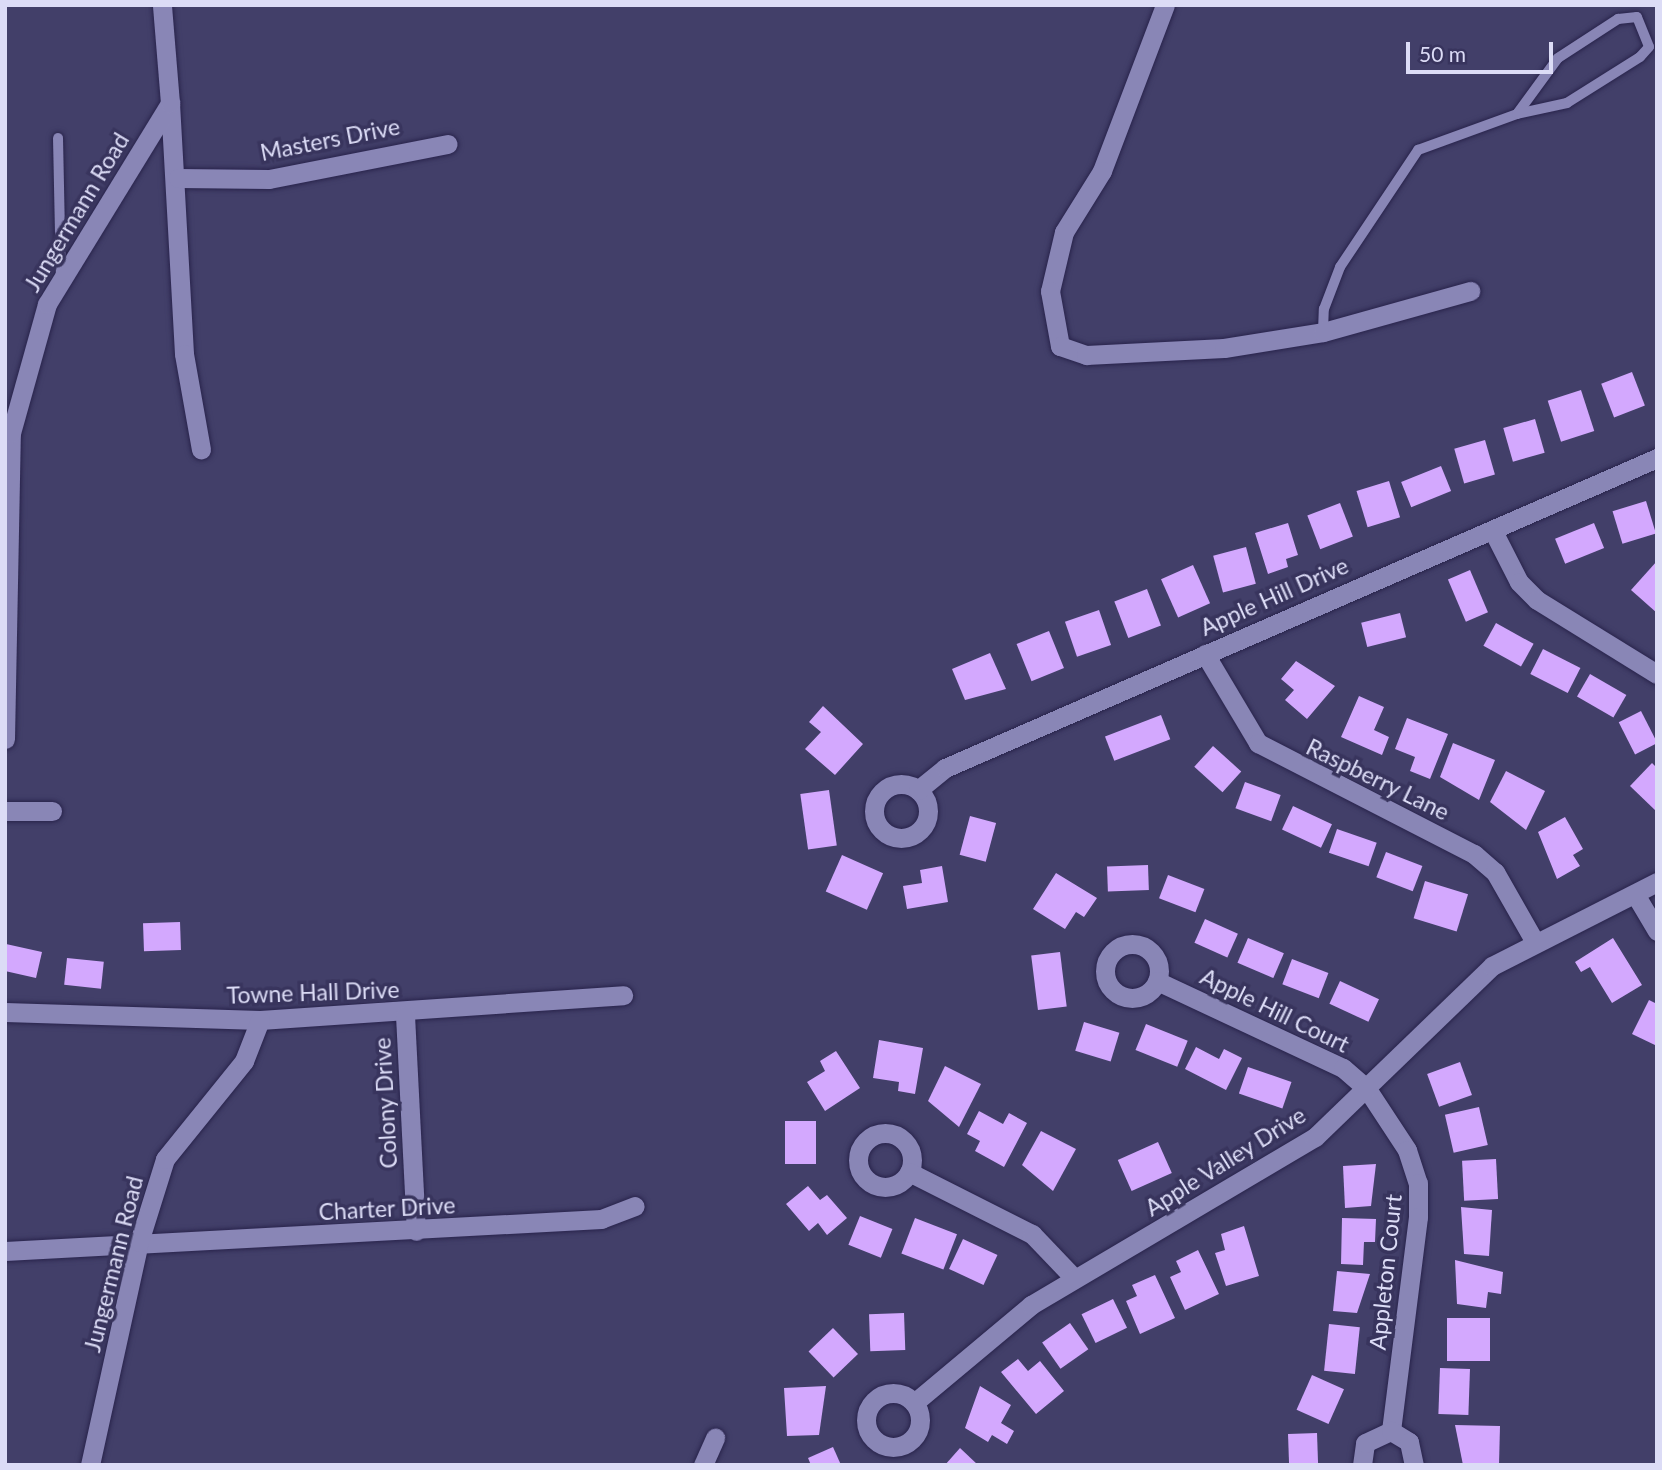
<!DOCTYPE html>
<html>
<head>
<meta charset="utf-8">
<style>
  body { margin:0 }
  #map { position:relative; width:1662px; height:1470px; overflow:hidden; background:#423f69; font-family:Lato,sans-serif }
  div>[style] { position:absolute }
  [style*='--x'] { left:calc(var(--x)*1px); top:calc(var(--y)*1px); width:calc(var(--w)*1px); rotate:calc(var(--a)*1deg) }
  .building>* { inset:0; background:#d3a8fe; transform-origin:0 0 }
  .roads { filter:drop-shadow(0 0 2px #29244c) drop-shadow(0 0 2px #29244c) }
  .lane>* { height:10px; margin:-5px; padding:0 5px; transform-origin:5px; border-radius:5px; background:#8986b6 }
  .street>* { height:19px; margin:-9.5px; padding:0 9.5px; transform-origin:9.5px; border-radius:9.5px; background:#8986b6 }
  .street>.ring { margin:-9.5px; padding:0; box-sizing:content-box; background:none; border:19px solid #8986b6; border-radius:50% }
  span { translate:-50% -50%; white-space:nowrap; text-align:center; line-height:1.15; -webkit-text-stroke:7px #38345d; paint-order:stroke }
  .street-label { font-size:23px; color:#dcdcf6 }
  .frame { position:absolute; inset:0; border:7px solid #dcdcf6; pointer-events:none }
  .scale { position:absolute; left:1406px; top:42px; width:147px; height:32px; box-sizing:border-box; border:4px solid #dcdcf6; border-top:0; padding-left:9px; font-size:21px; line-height:24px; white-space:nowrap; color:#dcdcf6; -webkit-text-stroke:5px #38345d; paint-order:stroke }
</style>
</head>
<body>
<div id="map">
  <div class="building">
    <i style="left:1632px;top:372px;width:36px;height:33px;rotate:69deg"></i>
    <i style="left:1581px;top:390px;width:43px;height:35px;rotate:72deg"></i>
    <i style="left:1535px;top:419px;width:35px;height:33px;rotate:74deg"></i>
    <i style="left:1485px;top:440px;width:36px;height:32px;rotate:74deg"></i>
    <i style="left:1441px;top:466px;width:27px;height:43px;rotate:68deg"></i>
    <i style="left:1389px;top:481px;width:38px;height:34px;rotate:73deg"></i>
    <i style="left:1646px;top:501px;width:34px;height:35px;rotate:73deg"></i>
    <i style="left:1340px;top:503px;width:36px;height:35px;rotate:69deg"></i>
    <i style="clip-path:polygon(1288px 523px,1298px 555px,1286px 559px,1288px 567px,1268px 574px,1255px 533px)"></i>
    <i style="left:1594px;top:523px;width:27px;height:42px;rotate:68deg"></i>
    <i style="left:1246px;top:547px;width:38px;height:34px;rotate:75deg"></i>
    <i style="clip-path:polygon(1657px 561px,1657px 613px,1631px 590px)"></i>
    <i style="left:1193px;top:565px;width:42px;height:35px;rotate:66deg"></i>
    <i style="left:1470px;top:570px;width:46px;height:24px;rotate:67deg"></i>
    <i style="left:1147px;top:589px;width:39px;height:35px;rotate:69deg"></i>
    <i style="left:1099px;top:610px;width:37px;height:36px;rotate:71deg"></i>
    <i style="left:1400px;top:613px;width:25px;height:40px;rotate:76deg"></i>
    <i style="left:1496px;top:623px;width:43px;height:26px;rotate:29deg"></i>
    <i style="left:1049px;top:631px;width:40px;height:35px;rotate:68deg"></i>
    <i style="left:1543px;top:649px;width:42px;height:28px;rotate:27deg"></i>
    <i style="clip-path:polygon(990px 653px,1006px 689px,965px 700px,952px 669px)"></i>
    <i style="clip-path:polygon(1296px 661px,1335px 686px,1307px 719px,1285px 700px,1294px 690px,1281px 679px)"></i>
    <i style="left:1590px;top:674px;width:42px;height:26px;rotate:30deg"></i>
    <i style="clip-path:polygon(1359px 696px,1384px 707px,1374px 730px,1389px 737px,1382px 755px,1341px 737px)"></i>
    <i style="clip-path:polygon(823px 706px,863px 744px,835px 775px,805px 749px,821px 732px,809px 722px)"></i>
    <i style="left:1641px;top:711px;width:36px;height:25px;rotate:63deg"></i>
    <i style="left:1161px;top:715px;width:26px;height:60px;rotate:69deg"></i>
    <i style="clip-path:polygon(1407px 718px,1448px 734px,1430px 779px,1410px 771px,1415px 757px,1395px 749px)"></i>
    <i style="clip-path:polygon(1453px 743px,1495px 760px,1479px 800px,1440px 777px)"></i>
    <i style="left:1213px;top:746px;width:38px;height:28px;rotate:42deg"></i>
    <i style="clip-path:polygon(1652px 763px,1657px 768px,1657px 812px,1630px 786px)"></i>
    <i style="clip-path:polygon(1506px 771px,1545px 791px,1526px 830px,1490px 802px)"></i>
    <i style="left:1245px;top:782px;width:38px;height:28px;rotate:20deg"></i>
    <i style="left:829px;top:790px;width:56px;height:29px;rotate:82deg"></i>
    <i style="left:1293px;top:806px;width:43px;height:26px;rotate:25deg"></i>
    <i style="left:970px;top:816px;width:27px;height:40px;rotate:15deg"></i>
    <i style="clip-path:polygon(1565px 817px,1583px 849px,1573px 855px,1580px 866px,1557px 879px,1538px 832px)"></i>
    <i style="left:1337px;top:829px;width:42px;height:25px;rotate:19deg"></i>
    <i style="left:1386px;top:852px;width:39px;height:27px;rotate:21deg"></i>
    <i style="left:842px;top:855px;width:45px;height:40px;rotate:24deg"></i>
    <i style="left:1148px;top:865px;width:25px;height:41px;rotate:88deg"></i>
    <i style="clip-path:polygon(942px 866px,948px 902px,907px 909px,903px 886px,922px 883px,920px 870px)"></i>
    <i style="clip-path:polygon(1056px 873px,1097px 898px,1084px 917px,1076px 912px,1065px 929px,1033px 909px)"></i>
    <i style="left:1168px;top:875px;width:39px;height:25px;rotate:21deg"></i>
    <i style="left:1425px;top:881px;width:45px;height:39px;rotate:17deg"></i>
    <i style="left:1205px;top:919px;width:36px;height:26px;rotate:24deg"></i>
    <i style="left:180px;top:922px;width:28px;height:37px;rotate:88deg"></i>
    <i style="left:1248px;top:938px;width:39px;height:27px;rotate:23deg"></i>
    <i style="clip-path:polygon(1613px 938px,1642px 985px,1612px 1003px,1590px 967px,1581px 972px,1575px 962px)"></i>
    <i style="clip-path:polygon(6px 944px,42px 952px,36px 978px,5px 971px)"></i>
    <i style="left:1060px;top:952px;width:55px;height:29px;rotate:83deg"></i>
    <i style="left:67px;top:958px;width:37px;height:27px;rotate:6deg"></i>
    <i style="left:1292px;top:959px;width:39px;height:27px;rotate:21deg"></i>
    <i style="left:1340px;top:981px;width:43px;height:25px;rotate:25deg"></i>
    <i style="clip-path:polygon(1649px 1000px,1657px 1004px,1657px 1046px,1632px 1034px)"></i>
    <i style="left:1084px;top:1022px;width:37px;height:30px;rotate:17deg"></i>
    <i style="left:1146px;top:1024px;width:45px;height:28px;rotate:22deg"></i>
    <i style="clip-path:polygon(879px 1040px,923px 1048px,915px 1094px,898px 1091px,899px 1082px,873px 1078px)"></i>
    <i style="clip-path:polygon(1196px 1047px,1219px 1059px,1224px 1049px,1242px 1058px,1226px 1090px,1185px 1069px)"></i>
    <i style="clip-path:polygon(836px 1051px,860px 1088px,825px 1111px,807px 1082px,825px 1071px,820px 1061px)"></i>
    <i style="left:1460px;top:1062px;width:35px;height:35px;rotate:70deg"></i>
    <i style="clip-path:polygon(945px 1066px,981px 1084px,959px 1127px,928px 1101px)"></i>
    <i style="left:1248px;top:1067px;width:46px;height:28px;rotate:19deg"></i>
    <i style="left:1479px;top:1107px;width:39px;height:35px;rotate:77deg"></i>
    <i style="clip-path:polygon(979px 1111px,1003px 1124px,1009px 1113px,1027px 1123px,1004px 1167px,975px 1151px,980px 1141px,967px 1134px)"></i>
    <i style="left:785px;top:1121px;width:31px;height:43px"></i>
    <i style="clip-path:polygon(1041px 1131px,1076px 1149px,1053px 1191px,1022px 1165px)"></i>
    <i style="left:1158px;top:1142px;width:34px;height:44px;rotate:66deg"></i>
    <i style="left:1496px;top:1159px;width:40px;height:34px;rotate:87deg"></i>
    <i style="clip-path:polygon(1376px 1164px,1371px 1206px,1345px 1208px,1343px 1166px)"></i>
    <i style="clip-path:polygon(808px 1186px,820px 1200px,827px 1195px,847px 1218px,827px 1235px,818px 1223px,809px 1231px,786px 1204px)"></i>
    <i style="clip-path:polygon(1461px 1207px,1492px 1210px,1489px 1256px,1464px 1254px)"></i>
    <i style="left:860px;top:1216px;width:35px;height:31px;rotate:22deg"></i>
    <i style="left:915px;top:1218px;width:45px;height:38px;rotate:21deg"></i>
    <i style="clip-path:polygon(1342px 1218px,1376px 1219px,1375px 1242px,1364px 1242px,1363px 1265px,1341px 1264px)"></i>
    <i style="clip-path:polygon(1244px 1226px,1259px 1276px,1226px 1286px,1215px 1253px,1225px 1250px,1221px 1234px)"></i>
    <i style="left:963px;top:1239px;width:38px;height:33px;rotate:25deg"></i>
    <i style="clip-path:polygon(1198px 1250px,1219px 1294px,1185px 1310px,1170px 1277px,1181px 1272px,1176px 1261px)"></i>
    <i style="clip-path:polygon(1455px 1260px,1503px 1272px,1501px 1294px,1488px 1292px,1486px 1308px,1457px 1304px)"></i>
    <i style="clip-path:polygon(1337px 1271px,1370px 1274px,1357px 1313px,1333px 1311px)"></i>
    <i style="clip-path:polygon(1155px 1275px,1175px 1318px,1140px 1334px,1126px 1301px,1137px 1296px,1132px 1285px)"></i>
    <i style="left:1113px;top:1299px;width:32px;height:35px;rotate:64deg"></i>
    <i style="left:904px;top:1313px;width:37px;height:35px;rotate:88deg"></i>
    <i style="left:1447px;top:1318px;width:43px;height:43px"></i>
    <i style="left:1070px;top:1323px;width:32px;height:34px;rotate:55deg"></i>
    <i style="left:1329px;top:1324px;width:31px;height:47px;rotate:6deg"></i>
    <i style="left:833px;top:1328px;width:36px;height:34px;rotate:46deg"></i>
    <i style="clip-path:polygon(1018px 1359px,1028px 1371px,1040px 1361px,1064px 1391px,1036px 1414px,1001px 1372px)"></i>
    <i style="left:1440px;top:1368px;width:30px;height:46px;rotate:2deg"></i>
    <i style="left:1312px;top:1375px;width:35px;height:38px;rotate:24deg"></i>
    <i style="clip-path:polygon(826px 1386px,819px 1435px,787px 1436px,784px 1388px)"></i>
    <i style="clip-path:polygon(980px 1386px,1011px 1405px,1001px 1423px,1014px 1431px,1007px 1444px,992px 1435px,988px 1442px,965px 1428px)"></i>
    <i style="clip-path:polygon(1455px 1425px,1500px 1426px,1499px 1465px,1463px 1465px)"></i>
    <i style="left:1317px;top:1433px;width:32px;height:29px;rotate:88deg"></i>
    <i style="clip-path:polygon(833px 1447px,841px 1465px,811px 1465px,808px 1458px)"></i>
    <i style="clip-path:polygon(960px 1448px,978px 1465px,945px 1465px)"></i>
  </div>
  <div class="roads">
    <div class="lane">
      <i style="--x:58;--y:138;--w:139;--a:88.8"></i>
      <i style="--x:1323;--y:332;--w:23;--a:-88"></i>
      <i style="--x:1324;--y:309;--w:45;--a:-69.1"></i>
      <i style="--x:1340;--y:267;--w:141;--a:-56.3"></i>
      <i style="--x:1418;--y:150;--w:105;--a:-20"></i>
      <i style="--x:1517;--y:114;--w:69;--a:-53.8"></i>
      <i style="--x:1558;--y:58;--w:72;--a:-33"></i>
      <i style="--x:1618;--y:19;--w:19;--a:-6"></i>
      <i style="--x:1637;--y:17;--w:32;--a:68"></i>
      <i style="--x:1649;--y:47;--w:13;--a:132"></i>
      <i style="--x:1640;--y:57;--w:86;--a:147.8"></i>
      <i style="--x:1567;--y:103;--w:51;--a:167.6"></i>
    </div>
    <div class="street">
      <i style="--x:1165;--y:5;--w:178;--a:110.8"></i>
      <i style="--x:1102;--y:171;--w:72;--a:121.9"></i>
      <i style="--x:1064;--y:232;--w:61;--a:103.3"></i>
      <i style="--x:1050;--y:291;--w:56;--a:79.7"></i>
      <i style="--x:1060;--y:346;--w:28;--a:19"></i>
      <i style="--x:1086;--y:355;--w:138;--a:-2.9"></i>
      <i style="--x:1224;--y:348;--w:100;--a:-9.2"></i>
      <i style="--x:1323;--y:332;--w:153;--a:-15.6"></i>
      <i style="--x:170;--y:103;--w:251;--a:86.8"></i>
      <i style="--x:184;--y:354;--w:97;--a:79.9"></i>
      <i style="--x:178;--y:178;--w:91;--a:0.6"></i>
      <i style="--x:269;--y:179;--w:182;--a:-11.1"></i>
      <i style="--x:1493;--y:531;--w:57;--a:63"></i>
      <i style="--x:1519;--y:582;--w:25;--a:45"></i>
      <i style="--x:1537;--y:600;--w:141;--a:31.7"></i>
      <i style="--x:1205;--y:654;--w:104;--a:59.2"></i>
      <i style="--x:1258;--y:743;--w:243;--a:27.2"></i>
      <i style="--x:1474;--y:854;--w:28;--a:41"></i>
      <i style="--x:1495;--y:872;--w:81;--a:60.3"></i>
      <i style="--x:5;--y:739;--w:306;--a:-88.9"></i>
      <i style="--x:11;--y:433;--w:134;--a:-74.4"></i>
      <i style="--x:47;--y:304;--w:236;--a:-58.5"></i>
      <i style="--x:170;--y:103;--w:98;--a:-94.7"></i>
      <i class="ring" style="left:874px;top:784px;width:35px;height:35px"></i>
      <i style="--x:918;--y:790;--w:35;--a:-39"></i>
      <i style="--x:945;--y:768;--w:777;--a:-23.53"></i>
      <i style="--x:5;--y:811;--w:47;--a:0"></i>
      <i style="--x:1635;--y:894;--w:43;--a:59.3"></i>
      <i class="ring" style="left:1105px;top:944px;width:35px;height:35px"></i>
      <i style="--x:1157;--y:981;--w:205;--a:25.1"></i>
      <i style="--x:1343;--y:1068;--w:32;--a:41"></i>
      <i style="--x:1367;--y:1089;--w:73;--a:56.7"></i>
      <i style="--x:1407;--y:1150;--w:35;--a:72"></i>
      <i style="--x:1418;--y:1183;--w:34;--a:90"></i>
      <i style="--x:1418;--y:1217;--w:216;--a:97.2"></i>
      <i style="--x:5;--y:1012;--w:255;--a:1.8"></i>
      <i style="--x:260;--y:1020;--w:364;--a:-3.9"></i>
      <i style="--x:405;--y:1015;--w:216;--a:87.1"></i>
      <i class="ring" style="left:858px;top:1133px;width:35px;height:35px"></i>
      <i style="--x:909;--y:1172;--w:138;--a:26.8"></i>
      <i style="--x:1032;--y:1234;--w:61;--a:46.3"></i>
      <i style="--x:5;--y:1251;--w:597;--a:-3.07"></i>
      <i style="--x:601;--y:1219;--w:36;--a:-21"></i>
      <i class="ring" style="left:866px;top:1393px;width:35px;height:35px"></i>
      <i style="--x:914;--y:1403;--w:153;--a:-39.9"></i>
      <i style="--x:1031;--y:1305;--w:330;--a:-30.6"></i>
      <i style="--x:1315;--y:1137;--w:246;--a:-44"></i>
      <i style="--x:1492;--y:966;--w:185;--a:-27"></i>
      <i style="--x:90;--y:1465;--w:228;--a:-77.6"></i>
      <i style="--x:139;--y:1242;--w:87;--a:-72.6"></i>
      <i style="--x:165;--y:1159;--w:126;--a:-51.1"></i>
      <i style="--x:244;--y:1061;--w:44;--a:-68.7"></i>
      <i style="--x:703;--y:1465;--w:30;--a:-66"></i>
      <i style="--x:1362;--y:1465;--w:22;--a:-82"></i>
      <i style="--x:1365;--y:1443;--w:29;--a:-25"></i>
      <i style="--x:1391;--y:1431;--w:21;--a:31"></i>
      <i style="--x:1409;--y:1442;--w:24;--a:78"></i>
    </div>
  </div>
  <div class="street-label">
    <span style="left:330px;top:139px;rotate:-11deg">Masters Drive</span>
    <span style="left:76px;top:212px;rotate:-59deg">Jungermann Road</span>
    <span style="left:1274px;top:596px;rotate:-24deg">Apple Hill Drive</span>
    <span style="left:1378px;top:779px;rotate:26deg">Raspberry Lane</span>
    <span style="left:313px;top:992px;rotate:-2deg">Towne Hall Drive</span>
    <span style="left:1275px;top:1010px;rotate:26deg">Apple Hill Court</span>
    <span style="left:385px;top:1103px;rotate:-93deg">Colony Drive</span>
    <span style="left:1225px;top:1161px;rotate:-32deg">Apple Valley Drive</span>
    <span style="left:387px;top:1208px;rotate:-3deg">Charter Drive</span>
    <span style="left:113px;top:1264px;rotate:-76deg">Jungermann Road</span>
    <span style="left:1385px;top:1272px;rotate:-84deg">Appleton Court</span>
  </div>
  <div class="frame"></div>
  <div class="scale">50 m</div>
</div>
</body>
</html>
